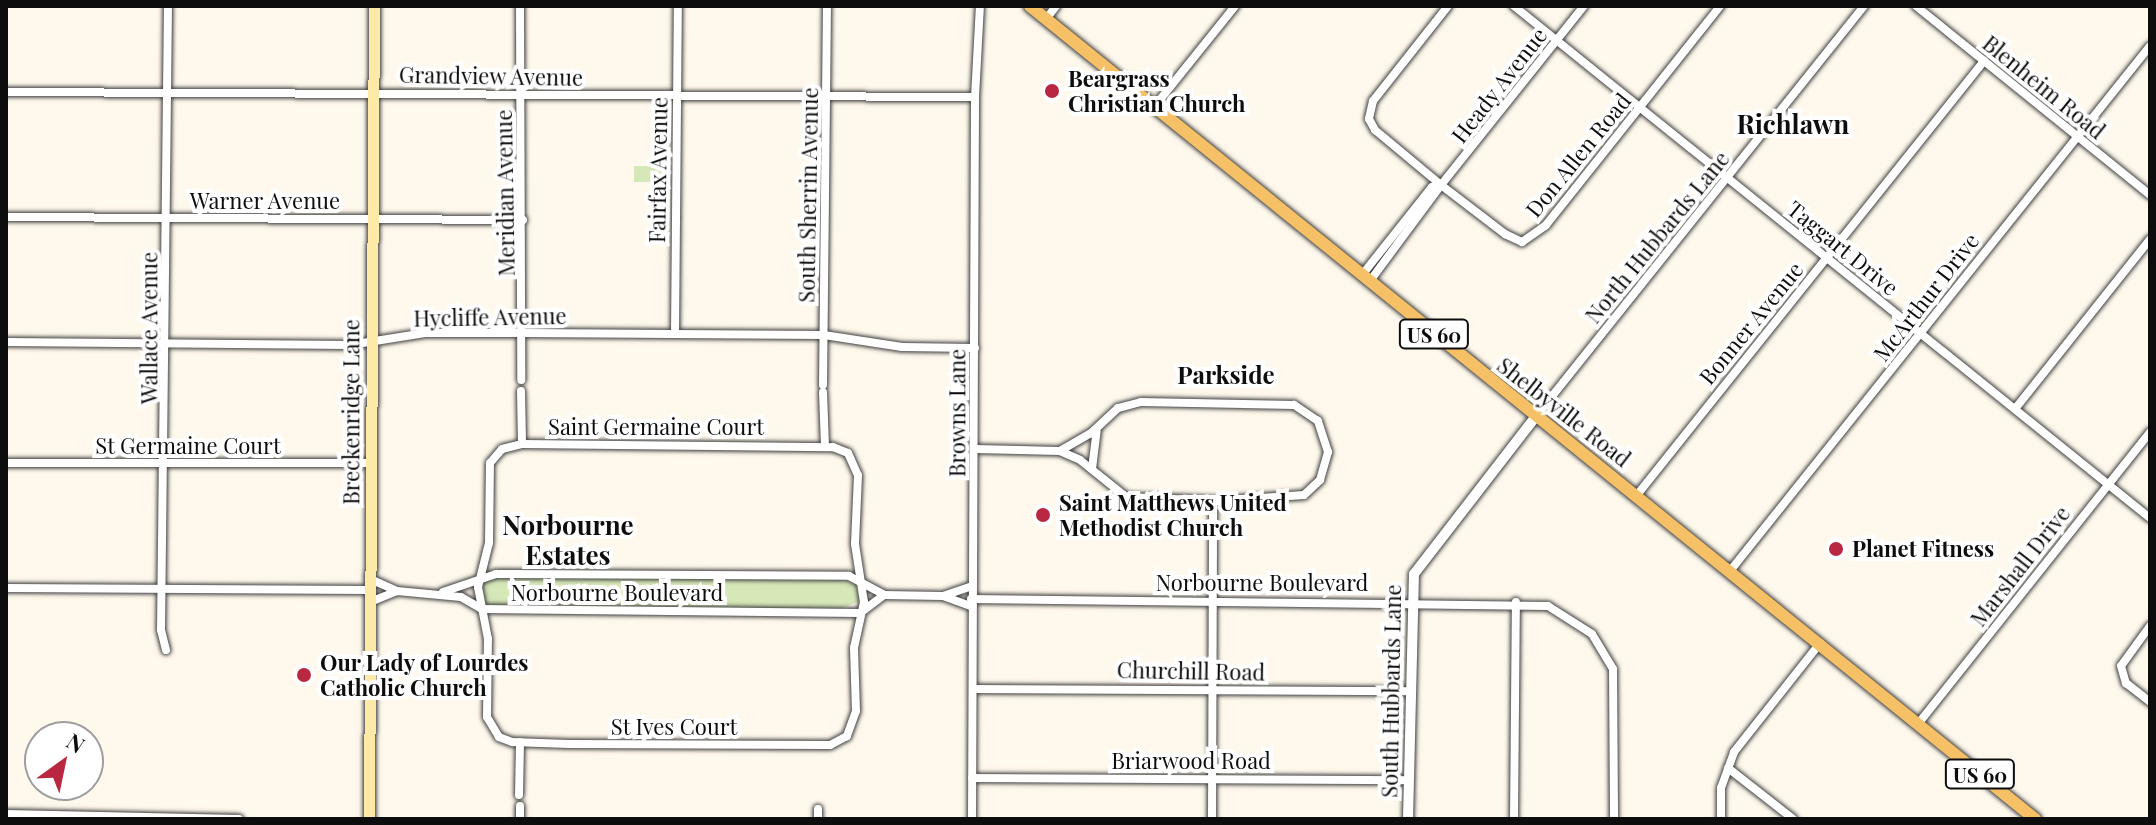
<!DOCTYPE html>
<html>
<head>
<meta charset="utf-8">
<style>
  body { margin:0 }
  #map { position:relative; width:2156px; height:825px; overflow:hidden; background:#fff9ed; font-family:"Playfair Display",serif }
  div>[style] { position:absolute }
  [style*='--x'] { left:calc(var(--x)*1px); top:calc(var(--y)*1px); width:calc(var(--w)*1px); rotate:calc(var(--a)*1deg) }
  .green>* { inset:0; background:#d7e8b8; transform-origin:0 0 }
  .roads { filter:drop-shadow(0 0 2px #404040) drop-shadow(0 0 2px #404040) }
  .minor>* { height:8px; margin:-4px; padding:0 4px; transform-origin:4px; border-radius:4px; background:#fff }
  .tertiary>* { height:10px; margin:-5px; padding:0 5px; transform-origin:5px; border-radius:5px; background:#fff }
  .secondary>* { height:11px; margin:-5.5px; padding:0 5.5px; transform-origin:5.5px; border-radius:5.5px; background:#fdeaa9 }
  .primary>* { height:12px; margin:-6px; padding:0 6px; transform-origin:6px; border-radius:6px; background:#f6c166 }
  .dots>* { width:22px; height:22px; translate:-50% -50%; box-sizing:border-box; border:4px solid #fff; border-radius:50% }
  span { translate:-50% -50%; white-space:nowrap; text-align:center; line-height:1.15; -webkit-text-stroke:8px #fff; paint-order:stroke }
  .shield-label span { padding:2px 6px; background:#fff; border:2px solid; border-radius:6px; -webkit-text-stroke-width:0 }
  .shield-label { font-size:20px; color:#0d0d0d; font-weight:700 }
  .street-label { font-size:22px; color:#0d0d0d }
  .poi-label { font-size:22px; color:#0d0d0d; font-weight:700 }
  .left { translate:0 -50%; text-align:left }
  .neighbourhood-label { font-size:24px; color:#0d0d0d; font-weight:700 }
  .quarter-label { font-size:26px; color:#0d0d0d; font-weight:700 }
  .frame { position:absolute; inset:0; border:8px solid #0d0d0d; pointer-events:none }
  .north { position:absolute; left:24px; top:721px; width:80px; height:80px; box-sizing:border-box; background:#fff; border:2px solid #9e9e9e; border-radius:50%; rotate:33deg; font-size:22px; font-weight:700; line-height:32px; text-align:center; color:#0d0d0d }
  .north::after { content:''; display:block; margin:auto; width:28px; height:36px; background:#ba2740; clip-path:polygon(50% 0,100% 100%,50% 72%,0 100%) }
</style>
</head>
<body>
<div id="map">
  <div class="green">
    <i style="left:634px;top:166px;width:29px;height:16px"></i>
    <i style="clip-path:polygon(495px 577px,841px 580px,856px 585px,860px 601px,837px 610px,487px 605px,481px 596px,483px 583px)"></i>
  </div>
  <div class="roads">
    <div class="minor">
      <i style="--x:520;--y:6;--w:374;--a:89.8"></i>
      <i style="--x:1448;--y:6;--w:121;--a:128.3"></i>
      <i style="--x:1373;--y:101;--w:18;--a:103"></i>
      <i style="--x:1369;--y:119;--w:13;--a:61"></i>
      <i style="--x:1375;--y:130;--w:86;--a:39.8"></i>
      <i style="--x:1441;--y:185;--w:81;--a:37.4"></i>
      <i style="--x:1505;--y:234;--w:19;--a:25"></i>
      <i style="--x:1522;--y:242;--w:29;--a:-35"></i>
      <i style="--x:1546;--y:225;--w:280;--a:-51.5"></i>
      <i style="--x:1514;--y:6;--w:816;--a:38.84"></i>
      <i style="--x:1916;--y:6;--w:301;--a:38.9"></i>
      <i style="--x:1046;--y:19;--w:16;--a:-52"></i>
      <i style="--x:6;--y:92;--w:969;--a:0.3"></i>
      <i style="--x:1155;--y:106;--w:128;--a:-51.3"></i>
      <i style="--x:1441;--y:185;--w:229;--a:-51.4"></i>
      <i style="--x:6;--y:217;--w:517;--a:0.33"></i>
      <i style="--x:1362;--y:275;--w:112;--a:-51.5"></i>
      <i style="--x:1432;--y:187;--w:9;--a:-13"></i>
      <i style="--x:1441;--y:185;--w:119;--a:126.5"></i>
      <i style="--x:675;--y:334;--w:328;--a:-89.5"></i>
      <i style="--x:6;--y:342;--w:344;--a:0.5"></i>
      <i style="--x:350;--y:345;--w:76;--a:-9.1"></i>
      <i style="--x:425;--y:333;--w:98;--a:0"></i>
      <i style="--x:523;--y:333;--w:301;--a:0.4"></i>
      <i style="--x:824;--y:335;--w:79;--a:8.7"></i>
      <i style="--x:902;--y:347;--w:73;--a:0.8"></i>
      <i style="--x:823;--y:385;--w:379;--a:-89.4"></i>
      <i style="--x:521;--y:391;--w:53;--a:88.9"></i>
      <i style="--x:823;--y:392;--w:55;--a:87.9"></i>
      <i style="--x:2015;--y:409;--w:217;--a:-51.5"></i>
      <i style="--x:1537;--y:415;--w:524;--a:-51.36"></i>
      <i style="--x:522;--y:444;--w:311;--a:0.6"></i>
      <i style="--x:833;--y:447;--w:16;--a:22"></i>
      <i style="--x:848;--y:453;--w:24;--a:66"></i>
      <i style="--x:858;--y:475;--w:69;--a:92.5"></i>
      <i style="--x:855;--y:544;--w:59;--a:81.2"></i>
      <i style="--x:864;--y:602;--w:47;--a:102.3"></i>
      <i style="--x:854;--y:648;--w:63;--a:88.2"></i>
      <i style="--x:856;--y:711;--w:27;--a:110"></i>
      <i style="--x:847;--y:736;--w:19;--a:152"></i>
      <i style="--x:830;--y:745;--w:261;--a:-179.8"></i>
      <i style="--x:569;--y:744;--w:57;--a:-178"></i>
      <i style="--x:512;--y:742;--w:14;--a:-159"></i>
      <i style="--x:499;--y:737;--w:23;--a:-121"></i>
      <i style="--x:487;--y:717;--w:78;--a:-89.3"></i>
      <i style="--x:488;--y:639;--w:53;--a:-100.9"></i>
      <i style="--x:478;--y:587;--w:45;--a:-76"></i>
      <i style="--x:489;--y:543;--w:80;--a:-89.3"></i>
      <i style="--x:490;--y:463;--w:18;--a:-49"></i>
      <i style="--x:502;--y:449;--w:21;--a:-14"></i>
      <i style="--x:976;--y:449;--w:84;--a:1.4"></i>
      <i style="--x:1060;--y:451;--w:22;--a:24"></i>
      <i style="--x:1080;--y:460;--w:59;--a:38.8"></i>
      <i style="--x:1126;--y:497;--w:92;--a:2.5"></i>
      <i style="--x:1218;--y:501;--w:86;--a:-4"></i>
      <i style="--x:1304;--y:495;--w:22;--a:-43"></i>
      <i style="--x:1320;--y:480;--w:29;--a:-74"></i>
      <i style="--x:1328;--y:452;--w:33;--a:-108"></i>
      <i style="--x:1318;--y:421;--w:29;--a:-146"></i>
      <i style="--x:1294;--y:405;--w:153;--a:-178.9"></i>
      <i style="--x:1141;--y:402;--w:24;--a:165"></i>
      <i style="--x:1118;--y:408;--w:37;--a:137"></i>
      <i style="--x:1091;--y:433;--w:36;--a:150"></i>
      <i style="--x:6;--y:463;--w:365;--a:0"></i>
      <i style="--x:1092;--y:469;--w:38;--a:-83"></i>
      <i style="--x:1637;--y:495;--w:556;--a:-51.36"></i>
      <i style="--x:1730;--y:571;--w:672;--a:-51.34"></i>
      <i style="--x:370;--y:579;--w:30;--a:24"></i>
      <i style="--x:397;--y:591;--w:64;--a:5.4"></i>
      <i style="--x:461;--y:597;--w:24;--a:30"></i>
      <i style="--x:482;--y:609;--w:378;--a:0.6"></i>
      <i style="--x:860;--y:613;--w:30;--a:-37"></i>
      <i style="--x:6;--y:588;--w:364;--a:0.3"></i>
      <i style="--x:443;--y:592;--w:56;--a:-18.8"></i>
      <i style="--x:496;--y:574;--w:353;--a:0.3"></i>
      <i style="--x:849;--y:576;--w:40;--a:28"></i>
      <i style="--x:884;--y:595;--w:59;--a:1"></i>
      <i style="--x:943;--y:596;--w:30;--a:20"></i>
      <i style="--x:943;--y:596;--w:31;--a:-19"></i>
      <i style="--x:971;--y:599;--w:577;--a:0.7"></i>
      <i style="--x:1548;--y:606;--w:52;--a:32.5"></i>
      <i style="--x:1592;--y:634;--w:41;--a:59"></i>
      <i style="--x:1613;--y:669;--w:150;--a:89.6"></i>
      <i style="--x:370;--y:602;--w:29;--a:-22"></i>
      <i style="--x:2150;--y:626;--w:49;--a:125.9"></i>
      <i style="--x:2121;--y:666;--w:18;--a:74"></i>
      <i style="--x:2126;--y:683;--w:31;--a:38"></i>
      <i style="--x:166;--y:650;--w:21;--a:-104"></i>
      <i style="--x:161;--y:630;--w:624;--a:-89.36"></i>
      <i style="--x:973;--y:689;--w:437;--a:0.3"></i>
      <i style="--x:1918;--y:724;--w:373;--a:-51.5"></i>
      <i style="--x:1728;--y:768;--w:83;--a:38.1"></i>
      <i style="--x:972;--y:778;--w:437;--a:0.3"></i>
      <i style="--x:519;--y:795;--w:53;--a:-88.9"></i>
      <i style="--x:818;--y:809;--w:10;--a:90"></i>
      <i style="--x:6;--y:814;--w:233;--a:1.2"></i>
      <i style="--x:520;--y:819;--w:13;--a:-90"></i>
      <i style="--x:972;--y:819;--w:722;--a:-89.76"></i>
      <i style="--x:975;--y:97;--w:91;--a:-86.9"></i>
      <i style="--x:1212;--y:819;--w:318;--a:-89.8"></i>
      <i style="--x:1514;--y:819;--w:217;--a:-89.5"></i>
      <i style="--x:1721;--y:819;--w:31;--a:-90"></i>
      <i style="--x:1721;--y:788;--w:38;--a:-70"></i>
      <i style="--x:1734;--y:752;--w:139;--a:-51.7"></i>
    </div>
    <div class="tertiary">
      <i style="--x:1408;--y:819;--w:245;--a:-88.6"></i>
      <i style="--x:1414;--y:574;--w:201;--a:-52.3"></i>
    </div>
    <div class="secondary">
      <i style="--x:369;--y:819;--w:813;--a:-89.65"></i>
    </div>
    <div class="primary">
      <i style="--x:1030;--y:6;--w:1293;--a:38.97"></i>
    </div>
  </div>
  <div class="dots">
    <i style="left:1052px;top:91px;background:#ba2740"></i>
    <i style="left:1043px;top:515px;background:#ba2740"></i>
    <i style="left:1836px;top:549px;background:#ba2740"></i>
    <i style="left:304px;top:675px;background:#ba2740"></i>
  </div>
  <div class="shield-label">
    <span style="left:1434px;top:334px">US 60</span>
    <span style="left:1980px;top:774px">US 60</span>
  </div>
  <div class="street-label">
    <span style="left:491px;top:76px;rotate:1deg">Grandview Avenue</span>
    <span style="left:1499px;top:85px;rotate:-52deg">Heady Avenue</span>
    <span style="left:2044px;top:87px;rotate:39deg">Blenheim Road</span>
    <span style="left:1578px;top:155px;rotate:-51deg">Don Allen Road</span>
    <span style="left:658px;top:170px;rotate:-89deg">Fairfax Avenue</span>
    <span style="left:505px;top:193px;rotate:-91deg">Meridian Avenue</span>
    <span style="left:808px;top:195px;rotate:-89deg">South Sherrin Avenue</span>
    <span style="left:265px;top:201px">Warner Avenue</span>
    <span style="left:1657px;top:237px;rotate:-51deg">North Hubbards Lane</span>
    <span style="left:1843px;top:248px;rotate:39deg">Taggart Drive</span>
    <span style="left:1926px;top:297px;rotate:-52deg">McArthur Drive</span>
    <span style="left:490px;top:317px;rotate:-1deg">Hycliffe Avenue</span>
    <span style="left:1751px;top:323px;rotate:-51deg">Bonner Avenue</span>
    <span style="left:149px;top:328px;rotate:-90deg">Wallace Avenue</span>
    <span style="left:351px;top:412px;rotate:-90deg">Breckenridge Lane</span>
    <span style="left:1564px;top:412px;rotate:38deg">Shelbyville Road</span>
    <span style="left:957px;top:413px;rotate:-90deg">Browns Lane</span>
    <span style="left:656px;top:427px">Saint Germaine Court</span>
    <span style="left:188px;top:446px">St Germaine Court</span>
    <span style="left:2020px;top:566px;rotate:-52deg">Marshall Drive</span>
    <span style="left:1262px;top:583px">Norbourne Boulevard</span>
    <span style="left:617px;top:593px">Norbourne Boulevard</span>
    <span style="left:1191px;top:671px;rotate:1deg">Churchill Road</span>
    <span style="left:1391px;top:691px;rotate:-89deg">South Hubbards Lane</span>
    <span style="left:674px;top:727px">St Ives Court</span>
    <span style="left:1191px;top:761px">Briarwood Road</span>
  </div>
  <div class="poi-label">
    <span class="left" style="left:1068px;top:91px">Beargrass<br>Christian Church</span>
    <span class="left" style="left:1059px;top:515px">Saint Matthews United<br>Methodist Church</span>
    <span class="left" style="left:1852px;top:549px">Planet Fitness</span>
    <span class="left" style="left:320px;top:675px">Our Lady of Lourdes<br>Catholic Church</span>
  </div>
  <div class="neighbourhood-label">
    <span style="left:1226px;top:375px">Parkside</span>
  </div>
  <div class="quarter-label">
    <span style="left:1793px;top:124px">Richlawn</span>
    <span style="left:568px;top:540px">Norbourne<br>Estates</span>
  </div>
  <div class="frame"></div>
  <div class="north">N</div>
</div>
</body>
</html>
